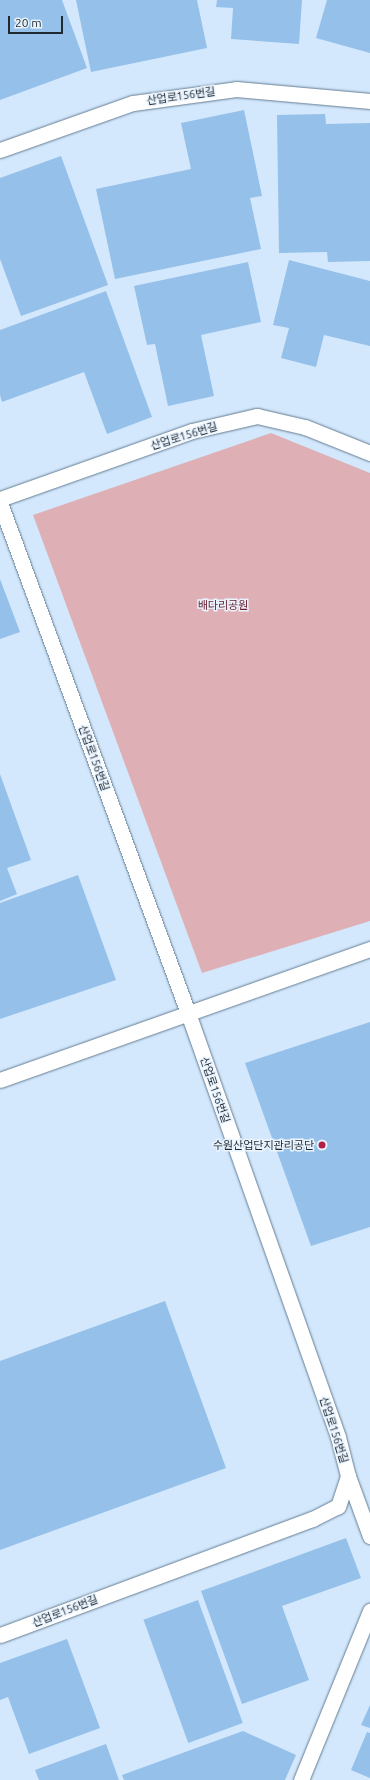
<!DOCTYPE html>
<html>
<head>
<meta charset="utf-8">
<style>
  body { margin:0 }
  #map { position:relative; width:370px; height:1780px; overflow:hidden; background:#d3e8fc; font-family:Ubuntu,"Noto Sans KR",sans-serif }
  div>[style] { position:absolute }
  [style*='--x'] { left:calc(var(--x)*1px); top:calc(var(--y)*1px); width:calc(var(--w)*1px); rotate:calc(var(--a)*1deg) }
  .green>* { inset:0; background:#deb0b5 }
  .building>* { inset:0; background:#95c0e9; transform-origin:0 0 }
  .roads { filter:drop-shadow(0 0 1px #647c92) drop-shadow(0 0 1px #647c92) }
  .minor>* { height:15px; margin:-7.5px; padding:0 7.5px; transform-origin:7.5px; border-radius:7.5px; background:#fff }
  .dots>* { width:11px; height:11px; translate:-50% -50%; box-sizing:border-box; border:2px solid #e9f3fe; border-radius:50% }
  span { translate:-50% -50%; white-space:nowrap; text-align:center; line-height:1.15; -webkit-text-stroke:3px #e9f3fe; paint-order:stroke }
  .street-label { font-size:11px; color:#1f2932 }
  .park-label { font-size:11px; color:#692030 }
  .poi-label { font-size:11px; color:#1f2932 }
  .right { translate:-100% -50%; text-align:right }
  .scale { position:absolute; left:8px; top:16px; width:55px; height:18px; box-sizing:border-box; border:2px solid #1f2932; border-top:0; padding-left:5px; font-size:12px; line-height:14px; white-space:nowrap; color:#1f2932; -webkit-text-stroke:3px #e9f3fe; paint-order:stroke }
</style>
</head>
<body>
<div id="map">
  <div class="green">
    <i style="clip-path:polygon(271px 433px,370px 473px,370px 921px,202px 973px,33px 515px)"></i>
  </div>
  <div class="building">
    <i style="clip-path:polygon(0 0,62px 0,87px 68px,0 100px)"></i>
    <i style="clip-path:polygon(76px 0,197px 0,207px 48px,91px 72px)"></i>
    <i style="clip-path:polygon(217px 0,302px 0,299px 44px,231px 39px,233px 8px,216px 7px)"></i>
    <i style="clip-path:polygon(327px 0,370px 0,370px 53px,316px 38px)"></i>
    <i style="clip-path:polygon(244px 110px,262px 196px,250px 198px,261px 249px,115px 279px,96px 189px,191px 169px,181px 123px)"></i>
    <i style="clip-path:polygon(325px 114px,326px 124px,370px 123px,370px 261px,328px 262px,327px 252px,279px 253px,277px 115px)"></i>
    <i style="clip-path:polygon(61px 156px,108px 285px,21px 316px,0 259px,0 178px)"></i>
    <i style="clip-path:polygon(289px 260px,370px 281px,370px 346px,324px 335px,316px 367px,281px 358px,289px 328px,273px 325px)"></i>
    <i style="clip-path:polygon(248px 262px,261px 322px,201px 335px,214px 396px,168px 406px,155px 344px,147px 345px,134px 286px)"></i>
    <i style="clip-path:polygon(106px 291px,152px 417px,107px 434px,84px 372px,2px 402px,0 395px,0 330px)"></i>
    <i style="clip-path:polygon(0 579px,20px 632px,0 639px)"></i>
    <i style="clip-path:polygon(0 774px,31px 860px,7px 868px,17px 894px,0 901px)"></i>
    <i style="clip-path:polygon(78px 875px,116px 980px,0 1019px,0 903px)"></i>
    <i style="clip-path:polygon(370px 1022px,370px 1227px,311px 1246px,245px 1063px)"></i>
    <i style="clip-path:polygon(165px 1301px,226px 1468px,0 1550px,0 1361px)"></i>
    <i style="clip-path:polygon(346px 1538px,361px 1578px,282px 1606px,309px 1680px,242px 1704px,201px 1591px)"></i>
    <i style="left:198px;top:1600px;width:131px;height:58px;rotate:70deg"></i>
    <i style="clip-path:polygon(67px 1639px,100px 1728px,29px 1754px,8px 1697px,0 1700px,0 1663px)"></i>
    <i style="clip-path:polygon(370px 1705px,370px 1728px,361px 1725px)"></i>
    <i style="clip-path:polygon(243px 1731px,296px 1755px,285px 1780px,124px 1780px,122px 1775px)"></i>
    <i style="clip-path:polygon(367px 1732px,370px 1733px,370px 1778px,351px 1770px)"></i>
    <i style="clip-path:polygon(106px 1744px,119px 1780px,39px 1780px,35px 1770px)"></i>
  </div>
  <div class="roads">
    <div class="minor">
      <i style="--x:0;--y:150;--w:141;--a:-19.5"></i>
      <i style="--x:133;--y:103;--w:104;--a:-7.7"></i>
      <i style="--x:236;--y:89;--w:135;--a:5.1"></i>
      <i style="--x:0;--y:499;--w:204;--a:-19.5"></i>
      <i style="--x:192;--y:431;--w:67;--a:-13"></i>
      <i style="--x:257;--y:416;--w:49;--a:12.9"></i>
      <i style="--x:305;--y:427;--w:70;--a:21.8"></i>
      <i style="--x:0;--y:503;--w:544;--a:69.76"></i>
      <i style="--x:188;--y:1013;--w:450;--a:70.5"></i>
      <i style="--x:338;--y:1437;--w:40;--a:75.6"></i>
      <i style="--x:348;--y:1476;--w:32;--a:108"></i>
      <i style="--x:338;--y:1506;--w:29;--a:153"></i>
      <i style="--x:312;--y:1519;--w:333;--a:159.6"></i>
      <i style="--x:0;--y:1080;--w:393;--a:-19.5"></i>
      <i style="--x:348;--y:1476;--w:64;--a:69.9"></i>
      <i style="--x:301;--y:1780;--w:183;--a:-67.8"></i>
    </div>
  </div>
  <div class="dots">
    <i style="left:322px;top:1145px;background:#b2204a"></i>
  </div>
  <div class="street-label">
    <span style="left:181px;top:96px;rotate:-8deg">산업로156번길</span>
    <span style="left:184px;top:436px;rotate:-17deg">산업로156번길</span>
    <span style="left:94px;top:758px;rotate:70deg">산업로156번길</span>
    <span style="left:215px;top:1090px;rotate:71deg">산업로156번길</span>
    <span style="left:334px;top:1430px;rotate:72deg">산업로156번길</span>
    <span style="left:65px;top:1611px;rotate:-21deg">산업로156번길</span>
  </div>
  <div class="park-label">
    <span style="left:223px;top:605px">배다리공원</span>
  </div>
  <div class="poi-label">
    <span class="right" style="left:314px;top:1145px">수원산업단지관리공단</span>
  </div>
  <div class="scale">20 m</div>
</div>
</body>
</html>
